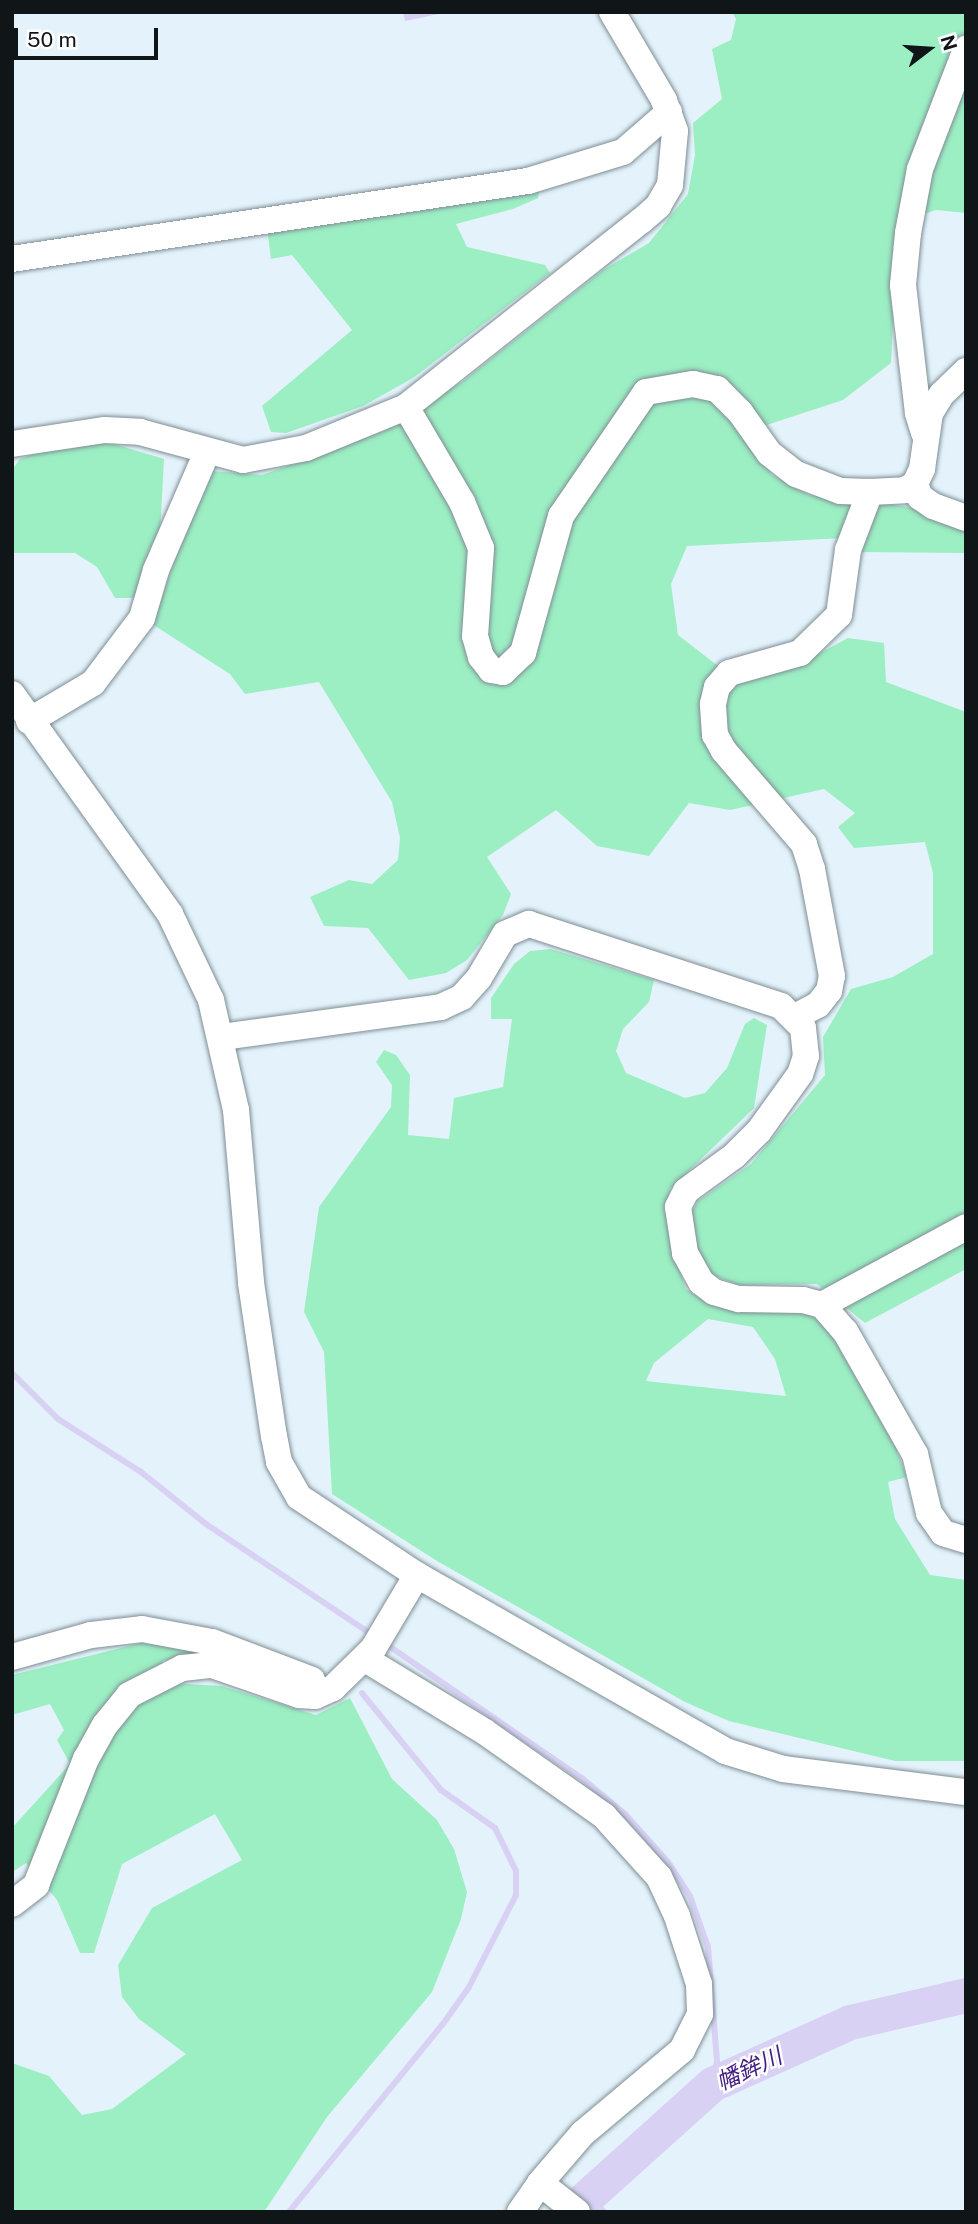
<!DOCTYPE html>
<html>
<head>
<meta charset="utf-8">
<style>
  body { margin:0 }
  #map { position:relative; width:978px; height:2224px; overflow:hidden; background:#e4f3fb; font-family:"Public Sans","Noto Sans JP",sans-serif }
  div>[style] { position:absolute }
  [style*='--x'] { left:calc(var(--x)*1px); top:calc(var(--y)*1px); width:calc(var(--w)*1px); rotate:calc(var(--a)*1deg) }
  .green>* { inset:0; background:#9ceec3 }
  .water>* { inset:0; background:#d8d1f4 }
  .stream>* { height:6px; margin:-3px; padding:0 3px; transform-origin:3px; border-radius:3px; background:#d8d1f4 }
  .river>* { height:35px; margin:-17.5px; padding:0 17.5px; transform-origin:17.5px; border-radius:17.5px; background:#d8d1f4 }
  .roads { filter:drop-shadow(0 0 2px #7f8d94) drop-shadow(0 0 2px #7f8d94) }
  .minor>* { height:26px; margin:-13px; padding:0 13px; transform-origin:13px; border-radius:13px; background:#fff }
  span { translate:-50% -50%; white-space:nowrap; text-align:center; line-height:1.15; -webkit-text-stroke:5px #fefefe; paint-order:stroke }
  .water-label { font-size:23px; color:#462081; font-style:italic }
  .frame { position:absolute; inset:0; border:14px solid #101518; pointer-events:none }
  .north { position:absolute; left:894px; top:14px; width:70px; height:70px; -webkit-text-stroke:5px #fefefe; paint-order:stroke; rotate:73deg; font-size:19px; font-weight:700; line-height:28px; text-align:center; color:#101518 }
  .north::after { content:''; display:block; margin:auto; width:24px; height:32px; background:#101518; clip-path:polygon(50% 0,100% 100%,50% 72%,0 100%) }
  .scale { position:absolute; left:14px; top:28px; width:144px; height:32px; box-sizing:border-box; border:4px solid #101518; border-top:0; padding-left:9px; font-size:21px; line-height:24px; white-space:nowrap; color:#101518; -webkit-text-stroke:5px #fefefe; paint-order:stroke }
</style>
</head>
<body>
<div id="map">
  <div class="green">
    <i style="clip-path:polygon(732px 12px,966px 12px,966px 213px,936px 210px,898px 222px,891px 363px,843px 400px,742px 433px,772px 475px,809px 495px,918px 508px,966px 523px,966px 553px,857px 552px,862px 537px,687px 546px,671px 584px,678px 635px,736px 680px,820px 653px,848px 638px,884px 643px,886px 682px,966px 712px,966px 1269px,865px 1323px,817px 1284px,738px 1285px,710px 1274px,696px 1249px,690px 1216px,698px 1201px,751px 1164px,825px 1075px,823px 1037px,851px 989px,893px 977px,933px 954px,933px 873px,925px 842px,854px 848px,838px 827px,855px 813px,824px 789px,730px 810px,689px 803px,649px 856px,597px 846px,556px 810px,487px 857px,511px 894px,503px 915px,467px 960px,446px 973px,409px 980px,368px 928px,324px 926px,310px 897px,349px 880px,372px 884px,398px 860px,400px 838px,392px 802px,319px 682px,245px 694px,230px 674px,152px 624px,196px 500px,213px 471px,262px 475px,384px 431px,462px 382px,603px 270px,649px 243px,688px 194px,695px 155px,693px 123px,722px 99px,712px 49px,731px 40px,736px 19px)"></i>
    <i style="clip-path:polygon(539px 191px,538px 198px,513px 209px,456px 224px,467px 247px,545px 265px,550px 273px,413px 378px,363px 406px,286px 433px,271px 432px,262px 406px,352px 330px,292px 255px,271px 259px,267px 228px)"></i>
    <i style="clip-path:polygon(84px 444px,114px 444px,164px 459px,160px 534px,136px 598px,115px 598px,97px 567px,75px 553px,12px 553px,12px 470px,20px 459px,45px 450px)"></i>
    <i style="clip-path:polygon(evenodd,551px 949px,654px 980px,649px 1002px,623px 1029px,616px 1051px,626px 1073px,685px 1098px,705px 1093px,727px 1068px,745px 1024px,754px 1018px,767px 1025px,754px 1108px,670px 1189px,666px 1213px,672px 1250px,686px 1289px,705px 1302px,811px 1315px,832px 1331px,891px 1436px,907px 1477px,888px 1482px,895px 1519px,930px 1575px,966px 1580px,966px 1761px,895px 1761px,729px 1721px,685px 1702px,437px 1561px,332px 1494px,324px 1352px,304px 1312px,319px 1207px,391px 1107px,392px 1085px,376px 1062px,384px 1050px,396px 1055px,410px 1075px,408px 1135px,449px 1139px,454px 1098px,503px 1087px,512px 1019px,491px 1019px,491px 998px,514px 964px,530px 951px,551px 949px,708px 1319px,753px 1327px,775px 1359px,786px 1396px,646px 1381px,654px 1363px,708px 1319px)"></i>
    <i style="clip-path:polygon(153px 1640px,189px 1642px,191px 1654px,162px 1661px,169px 1683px,222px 1686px,316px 1715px,350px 1698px,392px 1779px,437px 1820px,454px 1849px,467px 1892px,461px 1919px,432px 1992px,327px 2117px,264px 2212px,12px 2212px,12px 2063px,49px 2076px,82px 2115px,112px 2109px,186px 2054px,139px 2019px,122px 1997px,118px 1965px,152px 1908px,242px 1860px,215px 1814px,122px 1864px,94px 1953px,80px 1953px,57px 1900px,26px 1863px,12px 1872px,12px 1828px,70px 1764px,57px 1740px,64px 1730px,50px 1704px,12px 1715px,12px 1675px)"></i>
  </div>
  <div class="water">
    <i style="clip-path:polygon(403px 12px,449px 12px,405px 21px)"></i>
  </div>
  <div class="stream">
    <i style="--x:12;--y:1373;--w:65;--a:45"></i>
    <i style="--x:58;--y:1419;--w:98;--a:32.6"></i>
    <i style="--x:141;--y:1472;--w:83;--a:38.7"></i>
    <i style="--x:206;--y:1524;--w:202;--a:33.7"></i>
    <i style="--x:383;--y:1642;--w:242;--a:34.4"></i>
    <i style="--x:583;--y:1779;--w:55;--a:39.8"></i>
    <i style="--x:625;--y:1814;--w:64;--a:48.1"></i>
    <i style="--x:668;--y:1862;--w:40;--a:57.1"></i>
    <i style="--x:690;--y:1896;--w:54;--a:70.6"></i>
    <i style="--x:708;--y:1947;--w:114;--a:85.5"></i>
    <i style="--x:717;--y:2061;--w:24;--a:102"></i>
    <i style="--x:587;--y:2196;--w:23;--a:43"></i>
    <i style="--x:289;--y:2212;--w:243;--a:-50.7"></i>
    <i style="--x:443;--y:2024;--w:45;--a:-54.9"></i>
    <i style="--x:469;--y:1987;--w:103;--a:-62.9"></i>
    <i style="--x:516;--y:1895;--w:24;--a:-90"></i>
    <i style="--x:516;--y:1871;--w:48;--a:-116"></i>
    <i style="--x:495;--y:1828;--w:66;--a:-144.9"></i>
    <i style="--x:441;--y:1790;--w:125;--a:-129.2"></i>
  </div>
  <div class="river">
    <i style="--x:570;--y:2212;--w:191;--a:-42"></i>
    <i style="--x:712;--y:2084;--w:151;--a:-24.2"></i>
    <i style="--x:850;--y:2022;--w:119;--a:-13.1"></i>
  </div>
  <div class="roads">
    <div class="minor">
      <i style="--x:12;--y:259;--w:522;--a:-8.6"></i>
      <i style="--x:528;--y:181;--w:99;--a:-17"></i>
      <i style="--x:623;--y:152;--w:61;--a:-41"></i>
      <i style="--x:406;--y:407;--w:110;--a:59.5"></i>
      <i style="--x:462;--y:502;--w:50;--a:67.6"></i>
      <i style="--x:481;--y:548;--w:88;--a:93.9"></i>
      <i style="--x:475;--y:636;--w:22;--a:74"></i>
      <i style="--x:481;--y:657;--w:16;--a:52"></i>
      <i style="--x:491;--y:670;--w:12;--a:9"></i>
      <i style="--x:503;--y:672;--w:28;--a:-44"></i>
      <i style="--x:523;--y:653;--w:142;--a:-74.5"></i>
      <i style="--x:561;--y:516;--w:150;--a:-55.6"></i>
      <i style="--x:646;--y:392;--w:48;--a:-9.7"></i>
      <i style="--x:693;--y:384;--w:25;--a:12"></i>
      <i style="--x:717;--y:389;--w:33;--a:45"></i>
      <i style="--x:740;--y:412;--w:50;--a:54.7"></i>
      <i style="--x:769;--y:453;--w:34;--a:38"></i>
      <i style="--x:796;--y:474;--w:47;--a:21.1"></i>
      <i style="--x:840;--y:491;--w:30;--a:2"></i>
      <i style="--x:870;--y:492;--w:35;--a:-3"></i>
      <i style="--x:905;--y:490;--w:12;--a:-31"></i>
      <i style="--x:915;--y:484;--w:17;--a:-65"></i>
      <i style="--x:922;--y:469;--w:57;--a:-81.9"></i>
      <i style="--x:930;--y:413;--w:22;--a:-58"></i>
      <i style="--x:942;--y:394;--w:33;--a:-44"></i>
      <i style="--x:924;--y:433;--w:21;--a:-107"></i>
      <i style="--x:918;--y:413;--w:129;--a:-96.7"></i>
      <i style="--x:903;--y:285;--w:52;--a:-84.5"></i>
      <i style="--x:908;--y:233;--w:65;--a:-79.4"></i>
      <i style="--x:920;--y:169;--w:129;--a:-69"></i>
      <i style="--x:12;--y:444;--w:94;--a:-8.6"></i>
      <i style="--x:105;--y:430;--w:35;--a:3"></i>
      <i style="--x:140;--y:432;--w:107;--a:15.2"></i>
      <i style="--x:243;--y:460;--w:64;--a:-10.8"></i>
      <i style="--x:306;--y:448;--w:108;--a:-22.3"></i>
      <i style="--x:406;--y:407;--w:300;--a:-38.4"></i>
      <i style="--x:641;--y:221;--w:23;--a:-41"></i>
      <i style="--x:658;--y:206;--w:24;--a:-60"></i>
      <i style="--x:670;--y:185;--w:54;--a:-84.7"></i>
      <i style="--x:675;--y:131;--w:33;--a:-110"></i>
      <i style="--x:664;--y:100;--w:102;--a:-120.6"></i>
      <i style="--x:915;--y:484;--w:14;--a:69"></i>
      <i style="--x:920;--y:497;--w:16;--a:35"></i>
      <i style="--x:933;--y:506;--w:35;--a:20"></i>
      <i style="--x:12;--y:694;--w:271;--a:54.3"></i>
      <i style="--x:170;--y:914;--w:95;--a:64.5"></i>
      <i style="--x:211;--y:1000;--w:113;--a:77.2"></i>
      <i style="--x:236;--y:1110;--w:174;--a:85"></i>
      <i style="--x:251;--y:1283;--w:155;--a:81.5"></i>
      <i style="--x:274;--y:1436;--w:26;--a:79"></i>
      <i style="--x:279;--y:1462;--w:40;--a:60.3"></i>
      <i style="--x:299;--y:1497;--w:141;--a:33.5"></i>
      <i style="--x:417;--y:1575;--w:355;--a:29.7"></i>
      <i style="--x:725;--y:1751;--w:61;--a:17.2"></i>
      <i style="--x:783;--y:1769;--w:184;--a:7.2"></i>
      <i style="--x:29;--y:721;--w:74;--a:-30.7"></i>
      <i style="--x:93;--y:683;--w:81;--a:-53"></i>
      <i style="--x:142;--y:618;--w:50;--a:-73.7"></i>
      <i style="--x:156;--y:570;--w:129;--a:-66.6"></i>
      <i style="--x:795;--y:1017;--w:26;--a:-28"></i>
      <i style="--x:818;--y:1005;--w:18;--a:-52"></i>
      <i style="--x:829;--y:991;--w:15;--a:-79"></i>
      <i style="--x:832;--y:976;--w:109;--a:-100.6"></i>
      <i style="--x:812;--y:869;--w:26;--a:-108"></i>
      <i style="--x:804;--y:844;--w:123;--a:-130.7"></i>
      <i style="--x:724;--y:751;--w:18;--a:-119"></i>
      <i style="--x:715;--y:735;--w:31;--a:-94"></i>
      <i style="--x:713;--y:704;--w:17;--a:-77"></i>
      <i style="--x:717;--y:687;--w:18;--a:-49"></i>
      <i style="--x:729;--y:673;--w:74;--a:-15.7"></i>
      <i style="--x:800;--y:653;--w:54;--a:-44.3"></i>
      <i style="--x:839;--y:615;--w:66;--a:-82.1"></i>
      <i style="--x:848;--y:550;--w:62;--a:-69.2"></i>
      <i style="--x:222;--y:1037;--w:221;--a:-7.8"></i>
      <i style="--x:441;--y:1007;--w:23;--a:-25"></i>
      <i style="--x:462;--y:997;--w:25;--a:-48"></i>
      <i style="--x:479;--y:978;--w:51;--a:-59.4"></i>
      <i style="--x:505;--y:934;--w:26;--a:-23"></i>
      <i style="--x:529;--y:924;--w:265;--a:18"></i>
      <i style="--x:781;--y:1006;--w:31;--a:45"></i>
      <i style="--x:803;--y:1028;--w:28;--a:84"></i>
      <i style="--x:806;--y:1056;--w:19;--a:108"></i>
      <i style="--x:800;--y:1074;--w:70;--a:125.7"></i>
      <i style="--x:759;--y:1131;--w:35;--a:135"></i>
      <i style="--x:734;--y:1156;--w:59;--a:143.9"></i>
      <i style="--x:686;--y:1191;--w:18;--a:117"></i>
      <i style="--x:678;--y:1207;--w:47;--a:81.3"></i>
      <i style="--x:685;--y:1253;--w:33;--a:61"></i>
      <i style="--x:701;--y:1282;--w:16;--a:38"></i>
      <i style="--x:714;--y:1292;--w:26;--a:16"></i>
      <i style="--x:739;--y:1299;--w:64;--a:0.9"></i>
      <i style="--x:803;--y:1300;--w:20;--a:15"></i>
      <i style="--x:822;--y:1305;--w:35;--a:49"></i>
      <i style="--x:845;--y:1331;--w:142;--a:60.4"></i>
      <i style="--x:915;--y:1454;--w:61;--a:76.7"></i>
      <i style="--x:929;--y:1513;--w:24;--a:55"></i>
      <i style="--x:943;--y:1533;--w:24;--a:17"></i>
      <i style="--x:822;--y:1305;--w:164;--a:-28.4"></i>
      <i style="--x:12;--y:1657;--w:82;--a:-15.6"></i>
      <i style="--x:91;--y:1635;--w:51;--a:-6.7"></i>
      <i style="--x:142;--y:1629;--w:71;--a:10.5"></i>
      <i style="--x:212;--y:1642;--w:107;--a:20.8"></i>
      <i style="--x:365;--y:1659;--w:140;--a:31.3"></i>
      <i style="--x:485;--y:1732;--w:146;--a:35.2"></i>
      <i style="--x:604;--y:1816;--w:82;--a:48"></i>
      <i style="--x:659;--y:1877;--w:43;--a:65.2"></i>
      <i style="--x:677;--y:1916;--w:71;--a:72.1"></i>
      <i style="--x:699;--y:1984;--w:30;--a:88"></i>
      <i style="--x:700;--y:2014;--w:40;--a:116.6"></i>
      <i style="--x:682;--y:2050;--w:129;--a:140"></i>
      <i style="--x:583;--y:2133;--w:66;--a:130.7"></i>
      <i style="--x:540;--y:2183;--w:47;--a:38.1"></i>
      <i style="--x:12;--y:1904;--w:31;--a:-38"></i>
      <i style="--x:36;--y:1885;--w:136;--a:-68.4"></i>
      <i style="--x:86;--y:1759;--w:39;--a:-61"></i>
      <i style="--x:105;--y:1725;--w:38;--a:-51"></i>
      <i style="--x:129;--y:1695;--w:59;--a:-27"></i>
      <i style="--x:182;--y:1668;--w:30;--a:-6"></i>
      <i style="--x:212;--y:1665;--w:92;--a:19"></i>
      <i style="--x:299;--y:1695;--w:16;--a:4"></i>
      <i style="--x:315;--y:1696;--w:20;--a:-24"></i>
      <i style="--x:333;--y:1688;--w:56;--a:-44.3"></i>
      <i style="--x:373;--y:1649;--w:86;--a:-59.3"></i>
      <i style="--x:520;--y:2212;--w:35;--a:-55"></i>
    </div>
  </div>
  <div class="water-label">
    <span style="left:749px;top:2069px;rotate:-25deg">幡鉾川</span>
  </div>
  <div class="frame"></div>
  <div class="north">N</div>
  <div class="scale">50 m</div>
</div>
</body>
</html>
